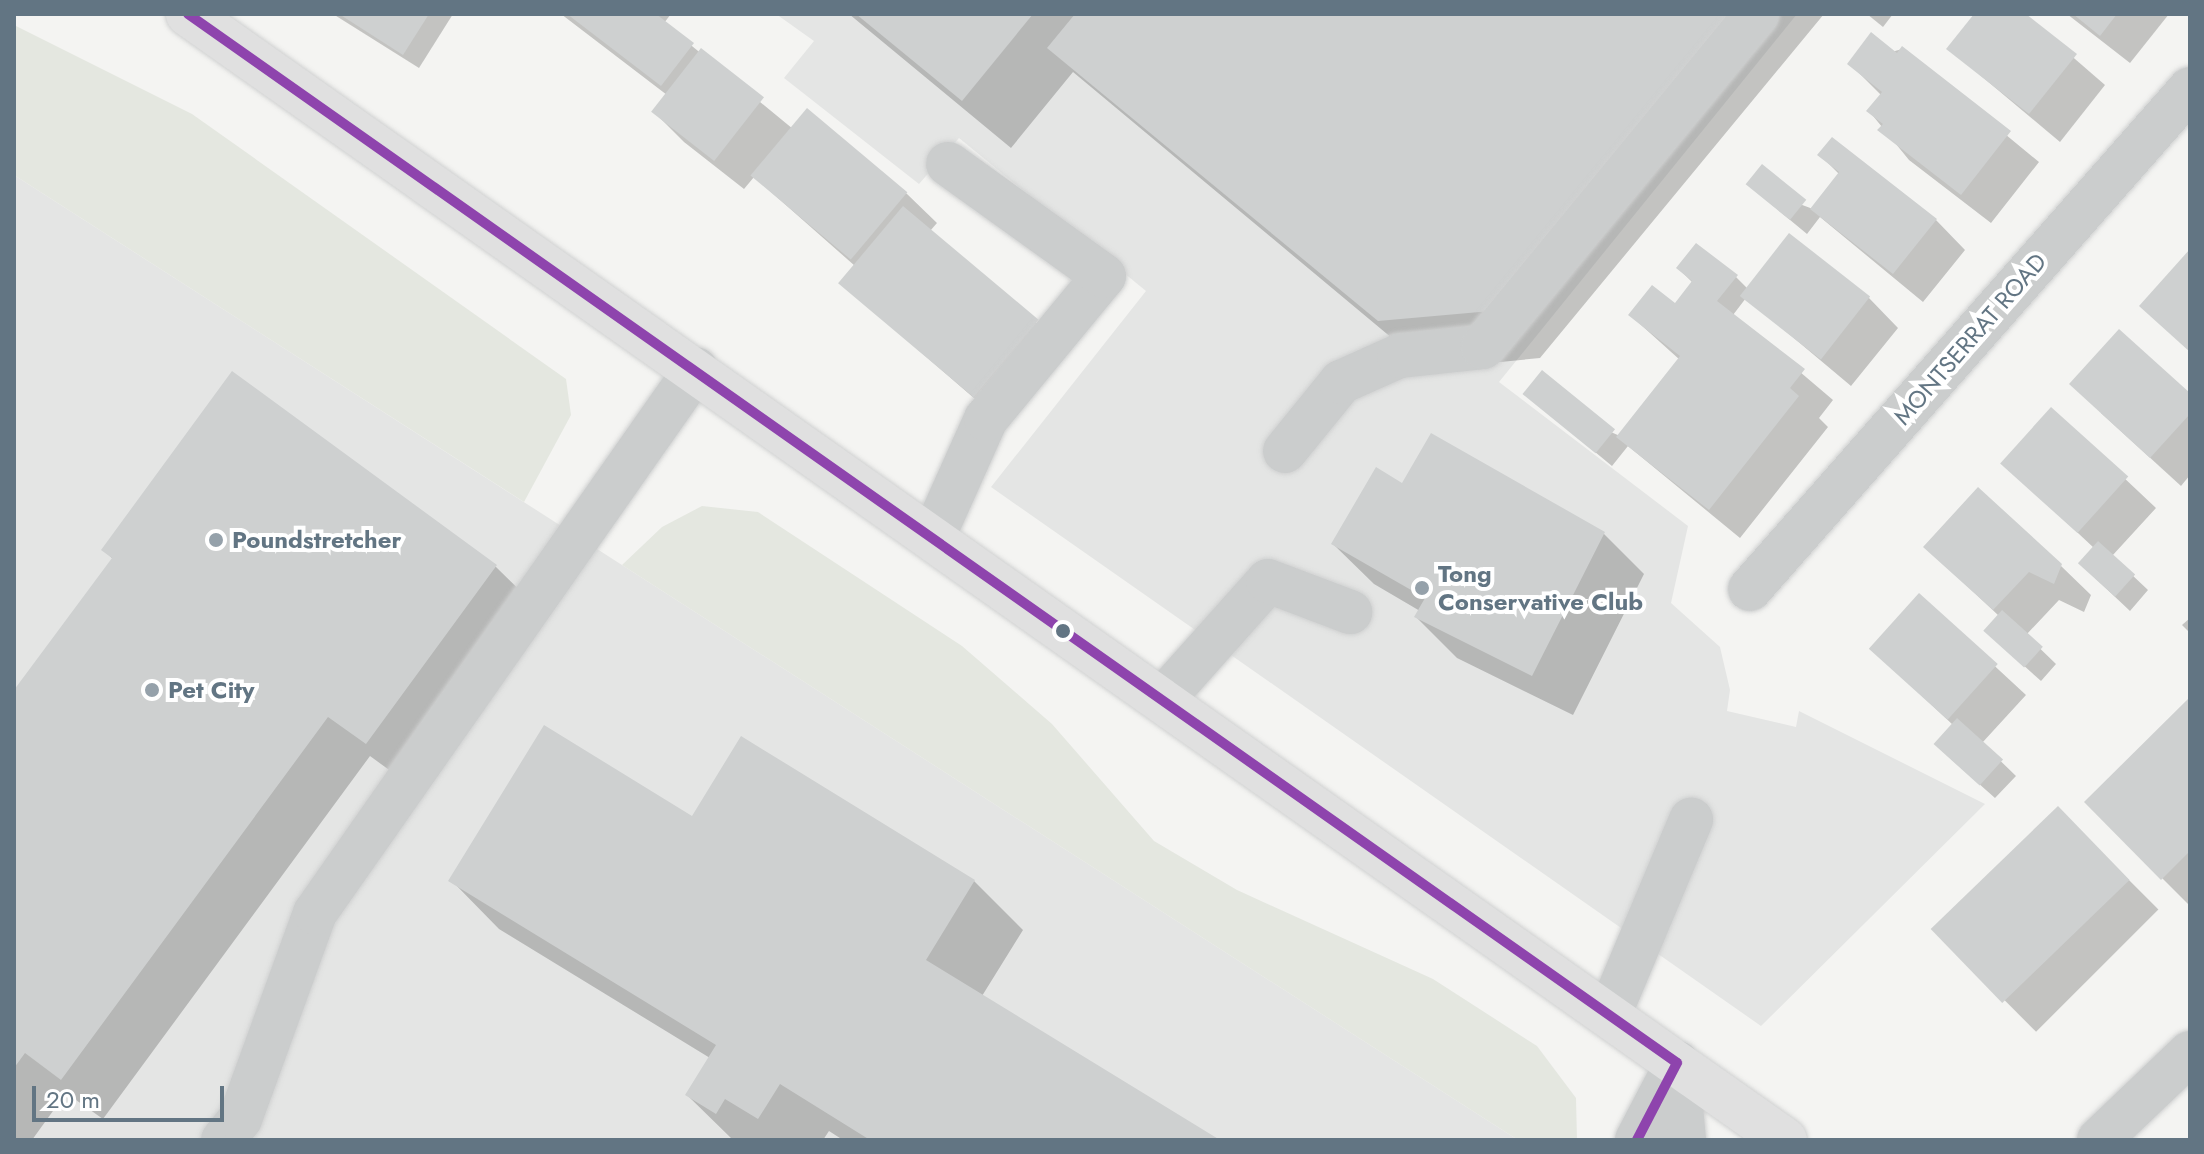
<!DOCTYPE html>
<html>
<head>
<meta charset="utf-8">
<style>
  body { margin:0 }
  #map { position:relative; width:2204px; height:1154px; overflow:hidden; background:#f4f4f2; font-family:Jost,sans-serif }
  div>[style] { position:absolute }
  [style*='--x'] { left:calc(var(--x)*1px); top:calc(var(--y)*1px); width:calc(var(--w)*1px); rotate:calc(var(--a)*1deg) }
  .built>* { inset:0; background:#e4e5e4 }
  .green>* { inset:0; background:#e4e7e0 }
  .shadow>* { inset:0; background:#0003; transform-origin:0 0 }
  .building>* { inset:0; background:#ced0d0; transform-origin:0 0 }
  .roads { filter:drop-shadow(0 0 2px #d0d1d1) drop-shadow(0 0 2px #d0d1d1) }
  .minor>* { height:44px; margin:-22px; padding:0 22px; transform-origin:22px; border-radius:22px; background:#cbcdcd }
  .highway>* { height:44px; margin:-22px; padding:0 22px; transform-origin:22px; border-radius:22px; background:#e0e0e0 }
  .bus-1>* { height:10px; margin:-5px; padding:0 5px; transform-origin:5px; border-radius:5px; background:#8e44ad }
  .dots>* { width:22px; height:22px; translate:-50% -50%; box-sizing:border-box; border:4px solid #fff; border-radius:50% }
  span { translate:-50% -50%; white-space:nowrap; text-align:center; line-height:1.15; -webkit-text-stroke:8px #fff; paint-order:stroke }
  .street-label { font-size:24px; color:#627583 }
  .poi-label { font-size:24px; color:#627583; font-weight:700 }
  .left { translate:0 -50%; text-align:left }
  .frame { position:absolute; inset:0; border:16px solid #627583; pointer-events:none }
  .scale { position:absolute; left:32px; top:1086px; width:192px; height:36px; box-sizing:border-box; border:4px solid #627583; border-top:0; padding-left:10px; font-size:24px; line-height:28px; white-space:nowrap; color:#627583; -webkit-text-stroke:6px #fff; paint-order:stroke }
</style>
</head>
<body>
<div id="map">
  <div class="built">
    <i style="clip-path:polygon(776px 14px,1797px 14px,1499px 382px,1688px 526px,1671px 603px,1720px 647px,1730px 690px,1727px 711px,1796px 727px,1799px 711px,1985px 804px,1761px 1026px,991px 487px,1146px 291px,959px 138px,919px 184px,784px 78px,814px 41px)"></i>
    <i style="clip-path:polygon(14px 175px,622px 565px,1518px 1140px,14px 1140px)"></i>
  </div>
  <div class="green">
    <i style="clip-path:polygon(14px 25px,192px 114px,566px 379px,571px 415px,524px 502px,14px 175px)"></i>
    <i style="clip-path:polygon(702px 506px,758px 512px,962px 646px,1052px 724px,1154px 841px,1237px 890px,1433px 979px,1537px 1046px,1576px 1098px,1577px 1140px,1518px 1140px,622px 565px,662px 527px)"></i>
  </div>
  <div class="shadow">
    <i style="clip-path:polygon(333px 14px,453px 14px,419px 68px)"></i>
    <i style="clip-path:polygon(561px 14px,671px 14px,664px 23px,793px 129px,808px 111px,907px 194px,937px 223px,930px 231px,1067px 350px,1005px 425px,841px 283px,855px 266px,754px 177px,744px 189px,684px 142px,654px 112px,667px 95px)"></i>
    <i style="clip-path:polygon(849px 14px,1824px 14px,1540px 358px,1429px 369px,1073px 72px,1011px 148px)"></i>
    <i style="clip-path:polygon(1867px 14px,1893px 14px,1883px 27px)"></i>
    <i style="clip-path:polygon(1976px 14px,2023px 14px,2105px 85px,2060px 142px,1949px 49px)"></i>
    <i style="clip-path:polygon(2067px 14px,2169px 14px,2130px 63px)"></i>
    <i style="clip-path:polygon(1902px 49px,2039px 162px,1991px 223px,1909px 160px,1869px 111px,1882px 96px,1850px 64px)"></i>
    <i style="clip-path:polygon(1820px 155px,1936px 220px,1965px 250px,1923px 302px,1820px 217px,1807px 234px,1748px 185px,1813px 209px,1840px 175px)"></i>
    <i style="clip-path:polygon(1678px 268px,1736px 277px,1747px 288px,1869px 298px,1898px 328px,1851px 386px,1746px 298px,1733px 315px,1833px 400px,1819px 418px,1828px 427px,1740px 538px,1628px 446px,1612px 466px,1526px 395px,1620px 436px,1680px 360px,1630px 315px,1675px 306px,1693px 283px)"></i>
    <i style="clip-path:polygon(233px 374px,496px 567px,537px 607px,407px 783px,370px 756px,103px 1119px,66px 1093px,32px 1140px,14px 1140px,14px 694px,113px 559px,103px 550px)"></i>
    <i style="clip-path:polygon(2190px 395px,2190px 475px,2181px 486px,2101px 413px)"></i>
    <i style="clip-path:polygon(2052px 410px,2156px 508px,2112px 556px,2148px 590px,2130px 611px,2095px 578px,2094px 548px,2003px 463px)"></i>
    <i style="clip-path:polygon(1402px 486px,1604px 534px,1644px 574px,1573px 715px,1457px 658px,1416px 617px,1420px 611px,1374px 584px,1333px 544px)"></i>
    <i style="clip-path:polygon(1926px 547px,2061px 566px,2091px 595px,2084px 612px,2059px 600px,2026px 635px,2056px 664px,2041px 681px,2001px 645px,1999px 616px)"></i>
    <i style="clip-path:polygon(1919px 596px,2026px 695px,1982px 743px,2016px 776px,1995px 798px,1951px 759px,1953px 725px,1872px 649px)"></i>
    <i style="clip-path:polygon(2190px 618px,2190px 633px,2182px 625px)"></i>
    <i style="clip-path:polygon(2190px 700px,2190px 906px,2162px 878px)"></i>
    <i style="left:2058px;top:809px;width:142px;height:173px;rotate:45deg"></i>
    <i style="clip-path:polygon(693px 818px,974px 881px,1023px 930px,982px 996px,1217px 1140px,843px 1140px,829px 1131px,823px 1140px,733px 1140px,687px 1095px,710px 1058px,499px 929px,451px 880px)"></i>
  </div>
  <div class="building">
    <i style="clip-path:polygon(339px 14px,429px 14px,403px 55px)"></i>
    <i style="clip-path:polygon(567px 14px,656px 14px,694px 43px,661px 86px)"></i>
    <i style="clip-path:polygon(856px 14px,1033px 14px,962px 101px)"></i>
    <i style="clip-path:polygon(1075px 14px,1736px 14px,1491px 311px,1378px 321px,1047px 48px)"></i>
    <i style="clip-path:polygon(1974px 14px,2026px 14px,2077px 54px,2029px 114px,1946px 49px)"></i>
    <i style="clip-path:polygon(2073px 14px,2117px 14px,2100px 36px)"></i>
    <i style="clip-path:polygon(1871px 32px,1897px 53px,1902px 46px,2011px 131px,1961px 195px,1877px 130px,1883px 124px,1866px 111px,1882px 92px,1847px 64px)"></i>
    <i style="left:701px;top:48px;width:80px;height:81px;rotate:38deg"></i>
    <i style="left:807px;top:108px;width:131px;height:88px;rotate:40deg"></i>
    <i style="clip-path:polygon(1832px 137px,1937px 219px,1893px 274px,1810px 209px,1839px 172px,1817px 155px)"></i>
    <i style="left:1762px;top:164px;width:57px;height:26px;rotate:39deg"></i>
    <i style="left:903px;top:206px;width:177px;height:101px;rotate:40deg"></i>
    <i style="left:1789px;top:233px;width:103px;height:80px;rotate:38deg"></i>
    <i style="clip-path:polygon(1696px 243px,1738px 275px,1717px 301px,1805px 369px,1790px 388px,1799px 396px,1709px 510px,1616px 437px,1680px 356px,1628px 315px,1652px 285px,1675px 303px,1692px 281px,1676px 268px)"></i>
    <i style="clip-path:polygon(2190px 249px,2190px 352px,2139px 306px)"></i>
    <i style="clip-path:polygon(2119px 329px,2190px 393px,2190px 414px,2150px 458px,2069px 384px)"></i>
    <i style="left:1542px;top:370px;width:94px;height:31px;rotate:39deg"></i>
    <i style="clip-path:polygon(232px 371px,497px 565px,366px 744px,328px 717px,61px 1080px,25px 1053px,14px 1068px,14px 690px,112px 558px,101px 550px)"></i>
    <i style="left:2051px;top:407px;width:104px;height:76px;rotate:42deg"></i>
    <i style="clip-path:polygon(1431px 433px,1605px 532px,1532px 676px,1414px 617px,1425px 598px,1331px 544px,1376px 467px,1402px 483px)"></i>
    <i style="clip-path:polygon(1978px 487px,2062px 564px,2054px 584px,2029px 572px,1993px 610px,1923px 547px)"></i>
    <i style="left:2098px;top:541px;width:50px;height:30px;rotate:42deg"></i>
    <i style="left:1919px;top:593px;width:106px;height:75px;rotate:42deg"></i>
    <i style="left:2002px;top:610px;width:55px;height:28px;rotate:42deg"></i>
    <i style="clip-path:polygon(2190px 697px,2190px 851px,2161px 880px,2084px 802px)"></i>
    <i style="left:1957px;top:718px;width:62px;height:35px;rotate:42deg"></i>
    <i style="clip-path:polygon(544px 725px,692px 816px,741px 736px,975px 880px,926px 960px,1220px 1140px,870px 1140px,780px 1084px,758px 1119px,725px 1099px,716px 1114px,685px 1095px,716px 1045px,448px 881px)"></i>
    <i style="left:2058px;top:806px;width:103px;height:177px;rotate:46deg"></i>
  </div>
  <div class="roads">
    <div class="minor">
      <i style="--x:1285;--y:451;--w:89;--a:-50.9"></i>
      <i style="--x:1341;--y:382;--w:64;--a:-24.1"></i>
      <i style="--x:1399;--y:356;--w:84;--a:-6.1"></i>
      <i style="--x:1483;--y:347;--w:431;--a:-50.6"></i>
      <i style="--x:934;--y:535;--w:127;--a:-65.9"></i>
      <i style="--x:986;--y:419;--w:185;--a:-50.5"></i>
      <i style="--x:1104;--y:276;--w:192;--a:-144.3"></i>
      <i style="--x:1750;--y:589;--w:666;--a:-48.65"></i>
      <i style="--x:1162;--y:700;--w:159;--a:-48.3"></i>
      <i style="--x:1268;--y:581;--w:88;--a:20.7"></i>
      <i style="--x:1609;--y:1015;--w:212;--a:-67.2"></i>
      <i style="--x:1677;--y:1063;--w:77;--a:84.8"></i>
      <i style="--x:223;--y:1140;--w:27;--a:-51"></i>
      <i style="--x:240;--y:1119;--w:219;--a:-70"></i>
      <i style="--x:315;--y:913;--w:664;--a:-54.99"></i>
      <i style="--x:1637;--y:1140;--w:87;--a:-62.5"></i>
      <i style="--x:2099;--y:1140;--w:126;--a:-43.7"></i>
    </div>
    <div class="highway">
      <i style="--x:188;--y:14;--w:1954;--a:35.19"></i>
    </div>
  </div>
  <div class="bus-1">
    <i style="--x:188;--y:14;--w:1821;--a:35.16"></i>
    <i style="--x:1677;--y:1063;--w:87;--a:117.5"></i>
  </div>
  <div class="dots">
    <i style="left:216px;top:540px;background:#95a1aa"></i>
    <i style="left:1422px;top:588px;background:#95a1aa"></i>
    <i style="left:1063px;top:631px;background:#627583"></i>
    <i style="left:152px;top:690px;background:#95a1aa"></i>
  </div>
  <div class="street-label">
    <span style="left:1970px;top:339px;rotate:-49deg">MONTSERRAT ROAD</span>
  </div>
  <div class="poi-label">
    <span class="left" style="left:232px;top:540px">Poundstretcher</span>
    <span class="left" style="left:1438px;top:588px">Tong<br>Conservative Club</span>
    <span class="left" style="left:168px;top:690px">Pet City</span>
  </div>
  <div class="frame"></div>
  <div class="scale">20 m</div>
</div>
</body>
</html>
